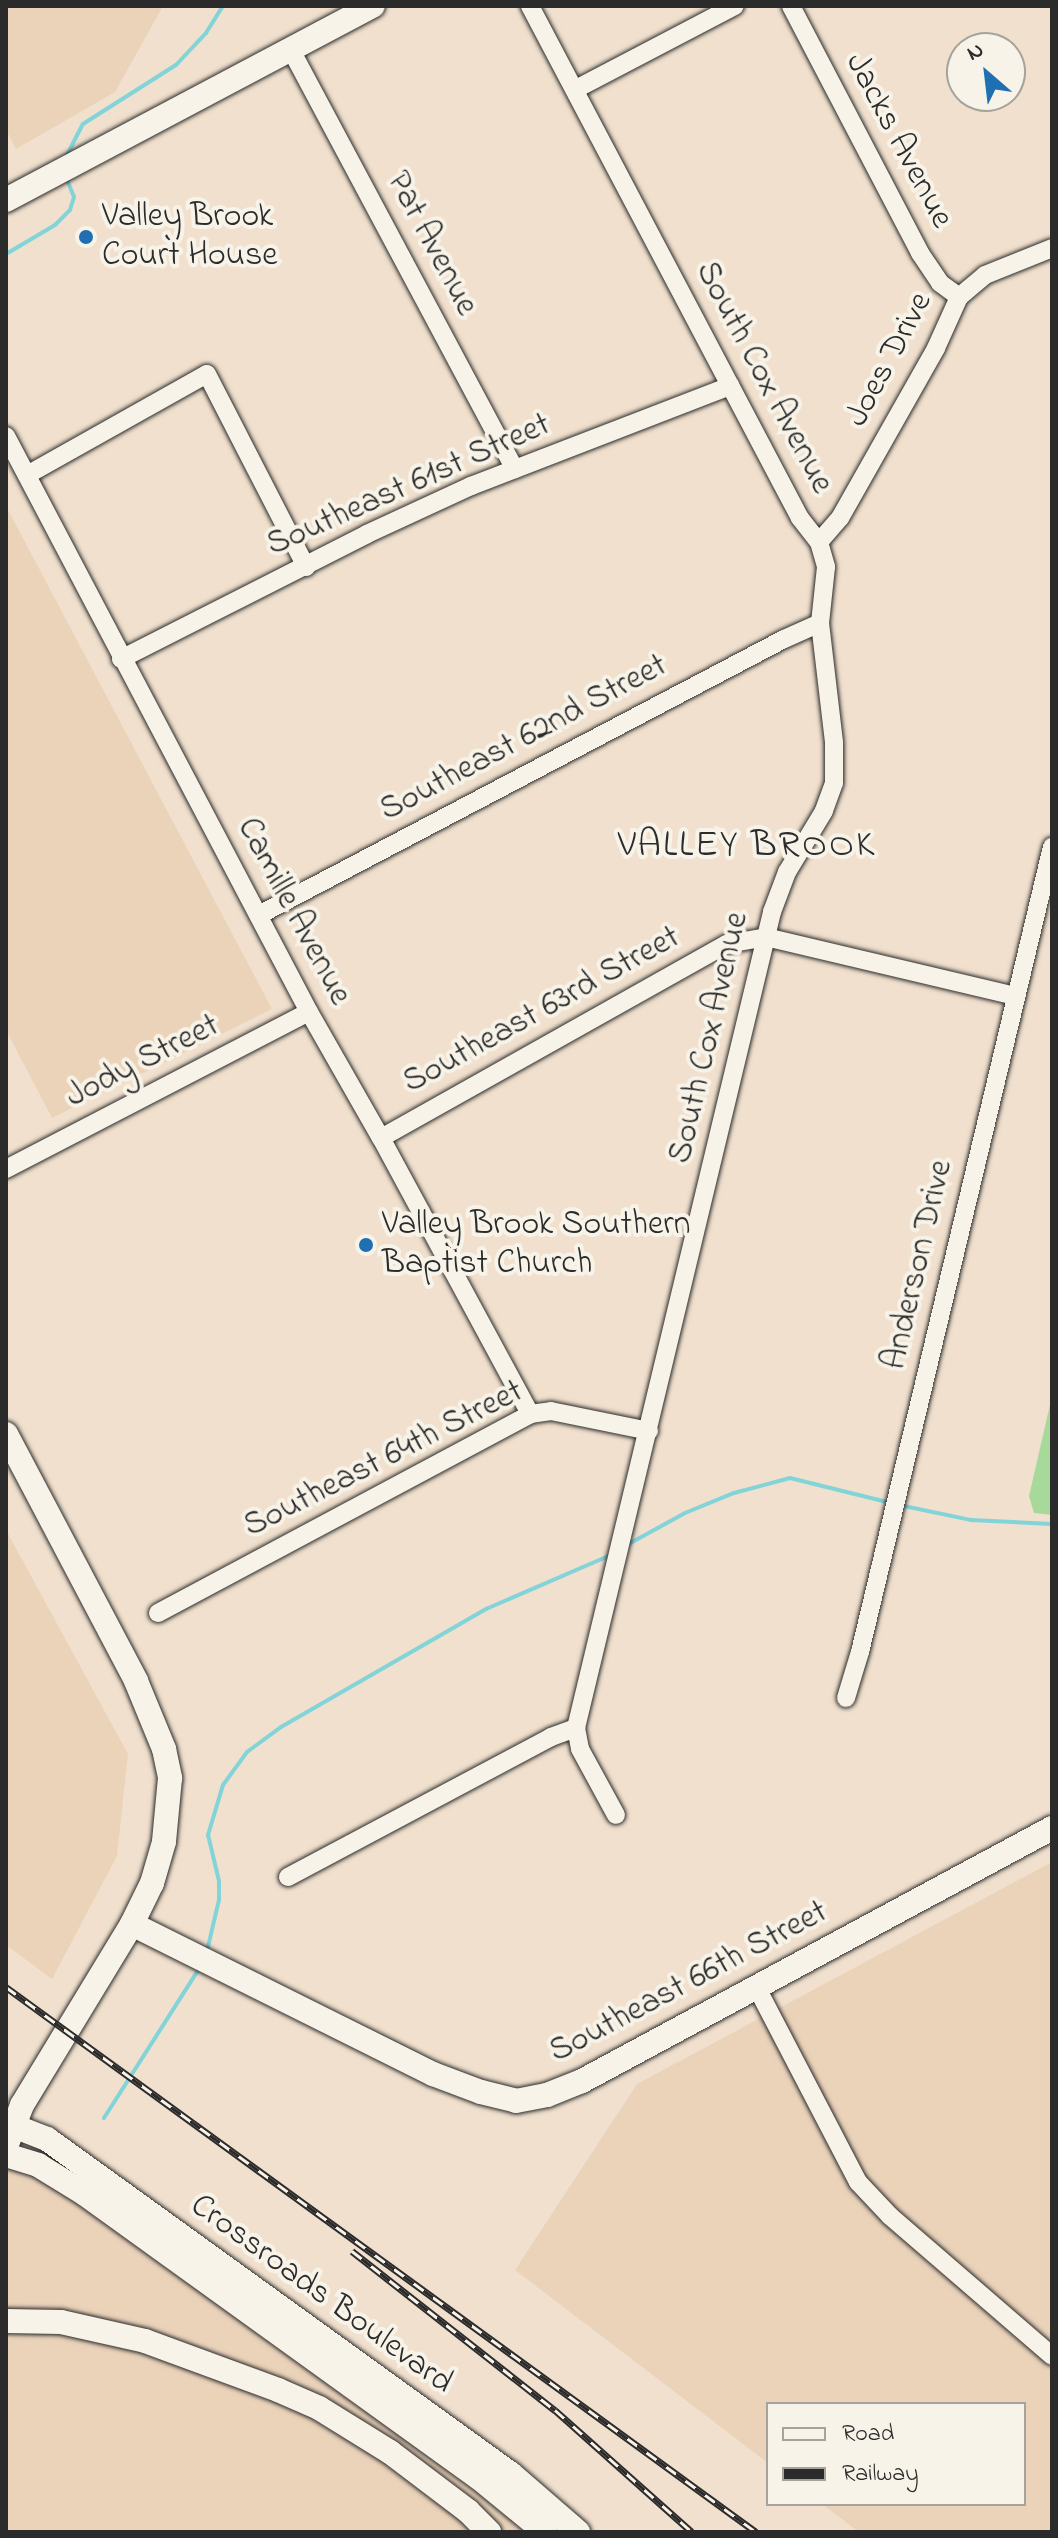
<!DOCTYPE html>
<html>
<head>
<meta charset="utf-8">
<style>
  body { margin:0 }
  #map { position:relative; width:1058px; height:2538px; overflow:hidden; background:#f0e0cd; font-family:"Indie Flower",sans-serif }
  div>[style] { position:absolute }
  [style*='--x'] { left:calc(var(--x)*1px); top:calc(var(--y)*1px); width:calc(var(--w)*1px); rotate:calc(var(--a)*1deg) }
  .built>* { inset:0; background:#ebd3ba }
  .green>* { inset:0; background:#a7d99a }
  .stream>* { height:4px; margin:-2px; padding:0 2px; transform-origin:2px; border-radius:2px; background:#82d4d9 }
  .roads { filter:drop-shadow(0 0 2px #2b2b2b) drop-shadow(0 0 2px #2b2b2b) }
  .street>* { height:18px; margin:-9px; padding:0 9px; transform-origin:9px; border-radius:9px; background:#f7f3e8 }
  .secondary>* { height:24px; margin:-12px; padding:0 12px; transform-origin:12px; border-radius:12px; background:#f7f3e8 }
  .rail>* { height:7px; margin-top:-3.5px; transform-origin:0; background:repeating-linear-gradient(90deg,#f7f3e8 0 12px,#2b2b2b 0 24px); box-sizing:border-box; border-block:2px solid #2b2b2b }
  .dots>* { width:22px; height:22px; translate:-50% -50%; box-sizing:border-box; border:4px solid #f7f3e8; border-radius:50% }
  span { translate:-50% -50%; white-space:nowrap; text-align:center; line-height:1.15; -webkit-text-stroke:8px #f7f3e8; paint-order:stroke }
  .street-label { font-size:34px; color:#2b2b2b }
  .poi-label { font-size:34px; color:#2b2b2b }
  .left { translate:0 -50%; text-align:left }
  .quarter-label { font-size:38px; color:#2b2b2b; letter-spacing:2px }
  .frame { position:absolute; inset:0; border:8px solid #2b2b2b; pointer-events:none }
  .legend { position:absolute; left:766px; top:2402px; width:260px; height:104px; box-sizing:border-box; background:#f7f3e8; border:2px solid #a5a39c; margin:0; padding:10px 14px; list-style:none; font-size:24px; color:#2b2b2b }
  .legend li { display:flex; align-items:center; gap:16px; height:40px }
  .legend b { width:40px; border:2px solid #a5a39c }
  .north { position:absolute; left:946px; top:32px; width:80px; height:80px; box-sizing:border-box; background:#f7f3e8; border:2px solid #a5a39c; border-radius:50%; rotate:332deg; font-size:22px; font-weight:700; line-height:32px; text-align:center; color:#2b2b2b }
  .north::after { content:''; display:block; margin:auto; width:28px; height:36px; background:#1f6fb2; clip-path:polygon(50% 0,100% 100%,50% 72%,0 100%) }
</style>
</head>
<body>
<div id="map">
  <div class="built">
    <i style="clip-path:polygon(6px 6px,163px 6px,115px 92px,16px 149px,6px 130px)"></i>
    <i style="clip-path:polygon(6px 506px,272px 1009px,52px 1118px,6px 1030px)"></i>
    <i style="clip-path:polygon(6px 1530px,128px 1754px,117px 1856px,52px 1979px,6px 1945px)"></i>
    <i style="clip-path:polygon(1052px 1862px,1052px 2532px,859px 2532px,822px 2504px,1024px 2504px,1024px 2404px,768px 2404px,768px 2463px,515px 2270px,637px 2084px)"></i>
    <i style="clip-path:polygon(6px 2165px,29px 2173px,81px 2202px,532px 2532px,6px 2532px)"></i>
  </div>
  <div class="green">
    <i style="clip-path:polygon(1052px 1396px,1052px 1515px,1034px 1513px,1029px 1496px)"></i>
  </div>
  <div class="stream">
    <i style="--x:66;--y:157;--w:37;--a:-63"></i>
    <i style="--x:83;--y:124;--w:110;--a:-32.4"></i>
    <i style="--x:176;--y:65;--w:44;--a:-46.8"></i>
    <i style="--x:206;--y:33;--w:32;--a:-58"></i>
    <i style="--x:6;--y:254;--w:57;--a:-30.6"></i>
    <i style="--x:55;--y:225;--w:21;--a:-45"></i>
    <i style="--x:70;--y:210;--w:14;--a:-73"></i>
    <i style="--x:74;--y:197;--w:22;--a:-112"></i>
    <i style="--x:899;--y:1505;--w:74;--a:11.8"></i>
    <i style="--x:971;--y:1520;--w:81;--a:2.8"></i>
    <i style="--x:625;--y:1546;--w:68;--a:-28.8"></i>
    <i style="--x:685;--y:1513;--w:53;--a:-22.2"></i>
    <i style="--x:734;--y:1493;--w:58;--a:-15"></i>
    <i style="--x:790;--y:1478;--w:104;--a:13.9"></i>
    <i style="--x:207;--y:1951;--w:52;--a:-76.8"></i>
    <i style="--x:219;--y:1900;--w:19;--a:-90"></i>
    <i style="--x:219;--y:1881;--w:47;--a:-103.4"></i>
    <i style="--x:208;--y:1835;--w:52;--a:-73.3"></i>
    <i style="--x:223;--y:1785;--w:41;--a:-54"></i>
    <i style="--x:247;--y:1752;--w:42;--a:-36.3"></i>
    <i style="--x:281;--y:1727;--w:237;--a:-29.9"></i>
    <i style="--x:486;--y:1609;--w:136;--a:-23.4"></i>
    <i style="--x:104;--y:2118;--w:180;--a:-57.5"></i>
  </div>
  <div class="roads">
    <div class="street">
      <i style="--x:530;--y:6;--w:579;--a:62.2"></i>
      <i style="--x:800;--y:518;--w:31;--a:52"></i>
      <i style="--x:819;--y:542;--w:26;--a:74"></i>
      <i style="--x:826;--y:567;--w:56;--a:96.1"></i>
      <i style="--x:820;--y:623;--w:121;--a:83.3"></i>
      <i style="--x:834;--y:743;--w:40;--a:90"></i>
      <i style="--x:834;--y:783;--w:30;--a:110"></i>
      <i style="--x:824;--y:811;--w:71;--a:121.2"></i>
      <i style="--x:787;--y:872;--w:43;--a:110.6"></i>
      <i style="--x:772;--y:912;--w:839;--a:103.51"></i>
      <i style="--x:576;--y:1728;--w:21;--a:79"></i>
      <i style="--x:580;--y:1749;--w:75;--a:61.4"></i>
      <i style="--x:791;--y:6;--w:279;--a:62.4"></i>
      <i style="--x:920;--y:253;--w:36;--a:56"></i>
      <i style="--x:940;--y:283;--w:24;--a:36"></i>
      <i style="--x:291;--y:50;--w:475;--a:61.9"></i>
      <i style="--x:576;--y:89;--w:179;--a:-27.6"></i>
      <i style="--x:6;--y:436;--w:651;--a:62.25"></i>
      <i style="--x:309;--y:1012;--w:145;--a:60.3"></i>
      <i style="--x:381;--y:1138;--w:314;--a:61.6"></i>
      <i style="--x:27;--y:475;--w:206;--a:-29.3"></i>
      <i style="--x:207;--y:374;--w:217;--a:62.8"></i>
      <i style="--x:819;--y:542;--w:32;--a:-49"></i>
      <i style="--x:840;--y:518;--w:195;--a:-60.5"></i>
      <i style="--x:936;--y:348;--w:56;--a:-65.7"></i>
      <i style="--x:959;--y:297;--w:34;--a:-40"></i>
      <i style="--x:985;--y:275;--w:72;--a:-21.9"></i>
      <i style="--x:121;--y:659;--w:276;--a:-26.9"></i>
      <i style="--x:367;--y:534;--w:115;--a:-24.8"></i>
      <i style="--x:471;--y:486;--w:278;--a:-21.1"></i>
      <i style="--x:259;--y:915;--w:593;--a:-27.73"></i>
      <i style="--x:784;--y:639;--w:39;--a:-24"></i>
      <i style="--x:381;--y:1138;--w:397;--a:-29.3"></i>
      <i style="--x:727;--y:944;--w:40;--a:-10"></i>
      <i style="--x:766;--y:937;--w:257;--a:13.3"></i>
      <i style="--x:6;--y:1169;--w:341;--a:-27.4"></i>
      <i style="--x:158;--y:1613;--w:422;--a:-28.1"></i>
      <i style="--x:530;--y:1414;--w:21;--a:-8"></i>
      <i style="--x:551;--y:1411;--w:100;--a:11.5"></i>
      <i style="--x:846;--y:1698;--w:48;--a:-73.1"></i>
      <i style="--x:860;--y:1652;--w:828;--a:-76.59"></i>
      <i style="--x:288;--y:1877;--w:298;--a:-28"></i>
      <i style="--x:551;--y:1737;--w:27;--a:-20"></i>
      <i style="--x:757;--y:1988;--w:219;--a:62.5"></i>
      <i style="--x:858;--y:2182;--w:47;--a:46.7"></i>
      <i style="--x:890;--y:2216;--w:214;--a:40.8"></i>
    </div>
    <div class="secondary">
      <i style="--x:6;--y:200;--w:415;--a:-27.9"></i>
      <i style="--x:6;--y:1434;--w:279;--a:62.2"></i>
      <i style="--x:136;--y:1681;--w:74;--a:67.6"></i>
      <i style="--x:164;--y:1749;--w:30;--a:78"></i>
      <i style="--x:170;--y:1778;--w:64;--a:95.4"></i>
      <i style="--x:164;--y:1842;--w:43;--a:106.3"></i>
      <i style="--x:152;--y:1883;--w:46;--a:116"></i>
      <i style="--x:132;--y:1924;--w:212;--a:121.3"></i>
      <i style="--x:22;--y:2105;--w:45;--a:110.9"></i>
      <i style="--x:132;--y:1924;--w:336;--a:26.5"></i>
      <i style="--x:433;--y:2074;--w:51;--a:20.6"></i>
      <i style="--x:481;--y:2092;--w:36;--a:14"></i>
      <i style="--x:516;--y:2101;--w:32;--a:-11"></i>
      <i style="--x:547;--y:2095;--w:38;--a:-22"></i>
      <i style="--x:582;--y:2081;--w:534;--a:-28.29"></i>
      <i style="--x:6;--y:2123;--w:44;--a:21.3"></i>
      <i style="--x:47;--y:2139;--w:572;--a:35.83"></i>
      <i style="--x:511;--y:2474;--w:89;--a:40.9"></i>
      <i style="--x:6;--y:2155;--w:34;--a:17"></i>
      <i style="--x:38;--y:2165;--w:55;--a:31.7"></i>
      <i style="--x:85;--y:2194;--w:484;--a:35.8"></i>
      <i style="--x:478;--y:2477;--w:87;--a:39.4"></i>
      <i style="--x:6;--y:2321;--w:55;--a:1"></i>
      <i style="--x:61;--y:2322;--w:86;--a:12.7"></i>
      <i style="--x:145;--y:2341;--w:142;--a:20.2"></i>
      <i style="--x:278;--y:2390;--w:45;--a:23.7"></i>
      <i style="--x:319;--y:2408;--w:84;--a:31.8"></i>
      <i style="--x:390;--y:2452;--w:98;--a:37.1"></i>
      <i style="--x:468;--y:2511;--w:30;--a:45"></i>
    </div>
  </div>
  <div class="rail">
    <i style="--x:6;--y:1987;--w:927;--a:36"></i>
    <i style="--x:352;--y:2251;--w:258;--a:38.1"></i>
    <i style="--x:555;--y:2410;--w:183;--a:41.7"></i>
  </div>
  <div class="dots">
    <i style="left:86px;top:237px;background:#1f6fb2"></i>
    <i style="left:366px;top:1245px;background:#1f6fb2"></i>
  </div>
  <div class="street-label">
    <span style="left:898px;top:141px;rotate:62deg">Jacks Avenue</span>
    <span style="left:431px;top:244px;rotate:62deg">Pat Avenue</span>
    <span style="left:890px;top:360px;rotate:-62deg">Joes Drive</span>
    <span style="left:763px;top:378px;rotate:62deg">South Cox Avenue</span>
    <span style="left:409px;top:486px;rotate:-24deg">Southeast 61st Street</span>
    <span style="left:524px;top:739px;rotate:-28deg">Southeast 62nd Street</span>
    <span style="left:293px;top:912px;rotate:62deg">Camille Avenue</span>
    <span style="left:542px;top:1011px;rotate:-29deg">Southeast 63rd Street</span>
    <span style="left:710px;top:1038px;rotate:-77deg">South Cox Avenue</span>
    <span style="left:143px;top:1062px;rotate:-27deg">Jody Street</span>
    <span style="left:919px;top:1265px;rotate:-77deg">Anderson Drive</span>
    <span style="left:384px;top:1460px;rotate:-27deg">Southeast 64th Street</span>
    <span style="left:689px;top:1983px;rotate:-28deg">Southeast 66th Street</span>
    <span style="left:321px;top:2295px;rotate:36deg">Crossroads Boulevard</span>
  </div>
  <div class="poi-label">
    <span class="left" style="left:102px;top:237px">Valley Brook<br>Court House</span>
    <span class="left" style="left:382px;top:1245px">Valley Brook Southern<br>Baptist Church</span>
  </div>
  <div class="quarter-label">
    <span style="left:747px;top:847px">VALLEY BROOK</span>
  </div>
  <div class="frame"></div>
  <ul class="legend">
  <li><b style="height:10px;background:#f7f3e8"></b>Road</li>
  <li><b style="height:10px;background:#2b2b2b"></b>Railway</li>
  </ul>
  <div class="north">N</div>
</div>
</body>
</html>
